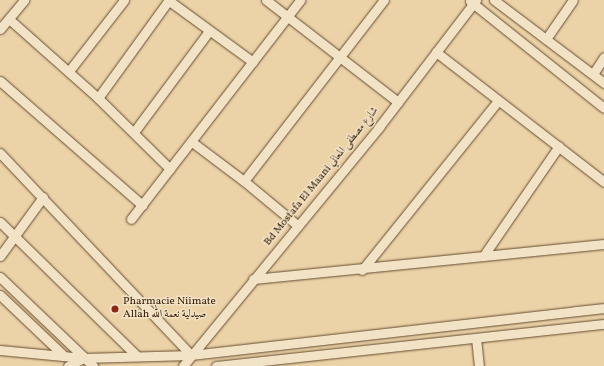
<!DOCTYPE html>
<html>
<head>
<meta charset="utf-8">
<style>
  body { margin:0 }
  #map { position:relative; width:604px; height:366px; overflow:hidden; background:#ebd2a7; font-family:Vollkorn,Amiri,serif }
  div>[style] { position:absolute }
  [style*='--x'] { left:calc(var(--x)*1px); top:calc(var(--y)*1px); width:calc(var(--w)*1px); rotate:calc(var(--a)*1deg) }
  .roads { filter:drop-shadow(0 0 1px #664d30) drop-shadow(0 0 1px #664d30) }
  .street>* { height:9px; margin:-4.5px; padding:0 4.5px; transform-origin:4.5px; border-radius:4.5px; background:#f2e2c6 }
  .dots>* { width:11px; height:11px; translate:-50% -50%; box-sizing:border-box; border:2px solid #f2e2c6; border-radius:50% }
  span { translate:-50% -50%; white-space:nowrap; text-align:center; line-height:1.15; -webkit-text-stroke:3px #f2e2c6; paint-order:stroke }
  .street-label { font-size:11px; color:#3a2109 }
  .poi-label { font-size:11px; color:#3a2109 }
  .left { translate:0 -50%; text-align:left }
</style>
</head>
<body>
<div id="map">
  <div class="roads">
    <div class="street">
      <i style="--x:168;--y:0;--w:105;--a:36.1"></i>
      <i style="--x:266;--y:0;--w:167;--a:37.7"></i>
      <i style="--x:494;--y:0;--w:138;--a:37"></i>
      <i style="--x:470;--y:1;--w:171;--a:38.6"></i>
      <i style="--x:9;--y:19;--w:119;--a:41.6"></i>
      <i style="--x:98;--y:98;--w:101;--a:44.6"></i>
      <i style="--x:0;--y:29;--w:38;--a:-50"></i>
      <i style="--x:546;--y:39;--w:47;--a:-55.3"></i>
      <i style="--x:436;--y:52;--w:212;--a:37.7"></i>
      <i style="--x:69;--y:71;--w:90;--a:-52.2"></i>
      <i style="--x:593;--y:74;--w:20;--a:-57"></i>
      <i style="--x:0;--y:81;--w:189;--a:41.1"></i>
      <i style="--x:98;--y:98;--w:121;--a:-54.1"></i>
      <i style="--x:134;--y:132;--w:126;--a:-53.4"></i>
      <i style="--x:192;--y:142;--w:65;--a:36.9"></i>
      <i style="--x:244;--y:181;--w:229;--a:-52.3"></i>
      <i style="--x:0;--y:153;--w:278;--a:46.6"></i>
      <i style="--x:244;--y:181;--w:69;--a:39.7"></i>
      <i style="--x:131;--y:219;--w:277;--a:-52.3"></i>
      <i style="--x:0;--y:222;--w:192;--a:44.4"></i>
      <i style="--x:484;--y:255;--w:132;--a:-55.5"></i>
      <i style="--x:0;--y:256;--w:73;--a:-53.9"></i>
      <i style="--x:362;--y:270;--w:216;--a:-51.2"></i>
      <i style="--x:0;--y:277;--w:129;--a:43.7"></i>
      <i style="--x:253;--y:279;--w:353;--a:-5.7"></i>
      <i style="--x:0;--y:295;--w:86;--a:43.6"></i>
      <i style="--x:476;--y:338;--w:28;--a:84"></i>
      <i style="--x:0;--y:350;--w:84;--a:5.4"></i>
      <i style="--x:84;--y:358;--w:107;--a:-1.6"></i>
      <i style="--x:191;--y:355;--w:416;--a:-6.5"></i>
      <i style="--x:68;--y:366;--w:18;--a:-27"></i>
      <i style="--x:183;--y:366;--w:309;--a:-50.6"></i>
      <i style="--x:379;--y:127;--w:160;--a:-52.6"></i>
      <i style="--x:216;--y:366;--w:390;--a:-6.2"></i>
    </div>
  </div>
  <div class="dots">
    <i style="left:115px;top:309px;background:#8f2418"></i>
  </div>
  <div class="street-label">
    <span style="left:322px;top:177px;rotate:-51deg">Bd Mostafa El Maani شارع مصطفى المعاني</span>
  </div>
  <div class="poi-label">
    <span class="left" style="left:123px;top:309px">Pharmacie Niimate<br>Allah صيدلية نعمة الله</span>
  </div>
</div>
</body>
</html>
